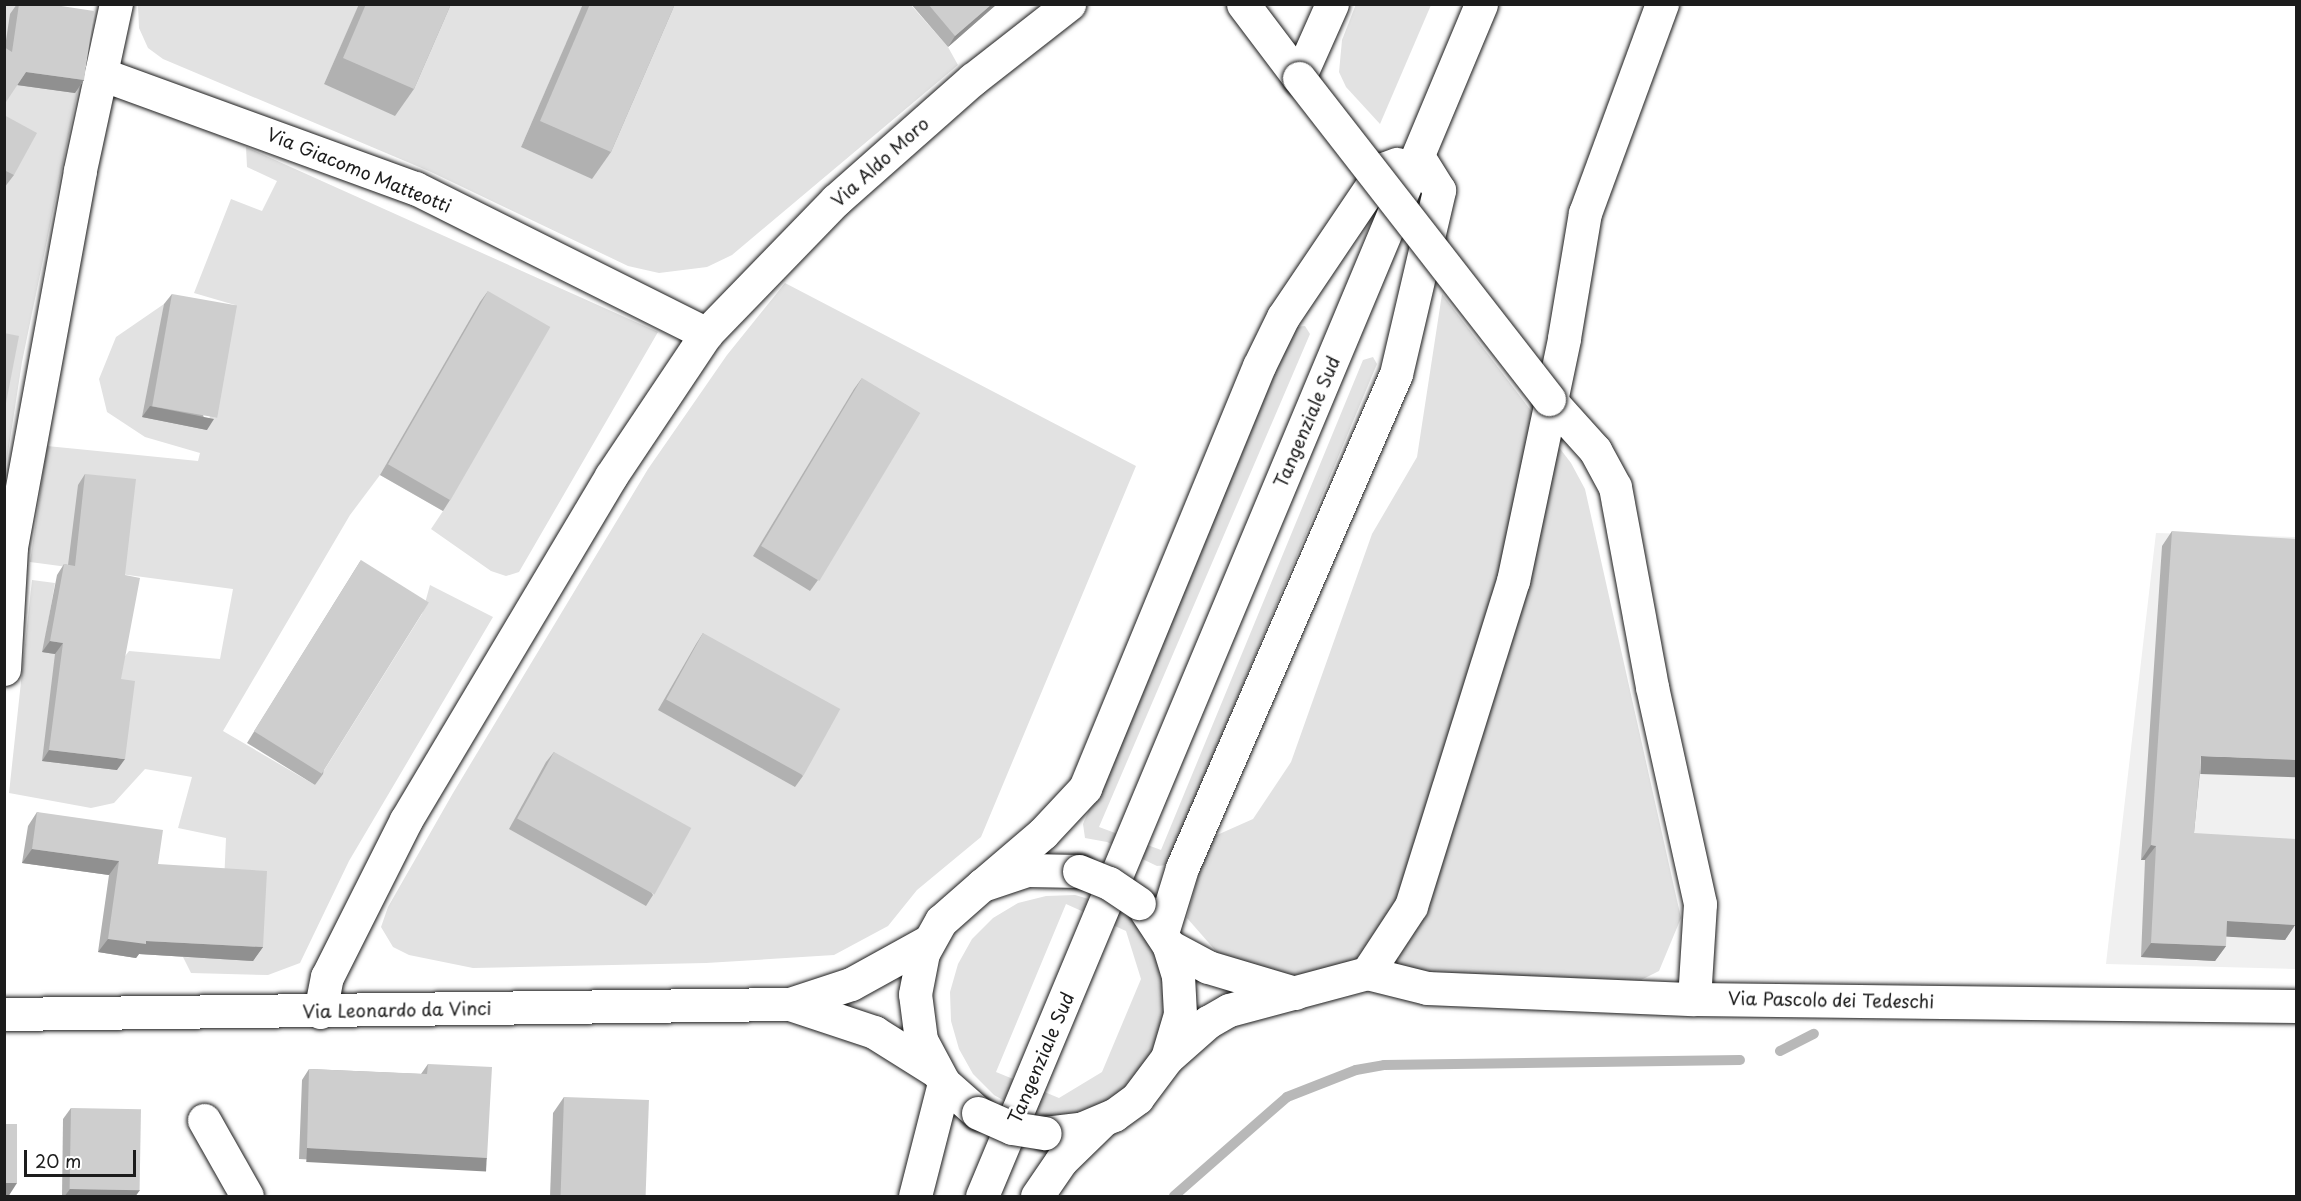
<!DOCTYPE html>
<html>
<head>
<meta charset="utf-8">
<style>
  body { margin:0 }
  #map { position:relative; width:2301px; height:1201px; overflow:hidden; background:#fff; font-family:"Playpen Sans",sans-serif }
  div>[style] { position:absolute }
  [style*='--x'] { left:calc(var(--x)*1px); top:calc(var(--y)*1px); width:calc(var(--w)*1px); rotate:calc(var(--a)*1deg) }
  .built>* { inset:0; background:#f0f0f0 }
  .green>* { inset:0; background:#e2e2e2 }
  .stream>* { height:10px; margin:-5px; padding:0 5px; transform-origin:5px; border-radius:5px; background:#b8b8b8 }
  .roads { filter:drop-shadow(0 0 2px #1c1c1c) drop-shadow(0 0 2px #1c1c1c) }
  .minor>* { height:33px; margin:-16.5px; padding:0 16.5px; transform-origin:16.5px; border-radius:16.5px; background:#fff }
  .highway>* { height:33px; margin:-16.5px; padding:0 16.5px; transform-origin:16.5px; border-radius:16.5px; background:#fff }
  .bridges { filter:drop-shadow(0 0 2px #1c1c1c) drop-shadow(0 0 2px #1c1c1c) }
  .minor-bridge>* { height:33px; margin:-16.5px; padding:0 16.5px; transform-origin:16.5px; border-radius:16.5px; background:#fff }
  .wall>* { inset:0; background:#b1b1b1 }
  .shaded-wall>* { inset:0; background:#909090; transform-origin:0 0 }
  .building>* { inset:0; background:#cecece; transform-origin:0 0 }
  span { translate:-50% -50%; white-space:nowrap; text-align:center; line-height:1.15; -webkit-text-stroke:5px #fff; paint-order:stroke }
  .street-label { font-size:18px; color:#1c1c1c }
  .frame { position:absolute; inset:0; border:6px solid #1c1c1c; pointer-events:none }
  .scale { position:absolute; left:24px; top:1150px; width:112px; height:27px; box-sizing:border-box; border:3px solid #1c1c1c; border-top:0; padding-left:8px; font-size:18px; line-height:21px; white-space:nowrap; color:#1c1c1c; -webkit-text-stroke:4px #fff; paint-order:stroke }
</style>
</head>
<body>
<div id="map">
  <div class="built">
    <i style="clip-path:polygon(2156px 533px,2296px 537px,2296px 969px,2106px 964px)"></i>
  </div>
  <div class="green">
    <i style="clip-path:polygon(1356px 4px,1431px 5px,1380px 124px,1346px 87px,1339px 72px,1342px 40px)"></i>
    <i style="clip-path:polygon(5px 5px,94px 12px,22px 362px,5px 472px)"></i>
    <i style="clip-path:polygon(138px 5px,359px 5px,324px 84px,444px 5px,583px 5px,521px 147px,668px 5px,911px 5px,948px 47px,958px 65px,732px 255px,707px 267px,659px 273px,628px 266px,431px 172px,163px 59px,148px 48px,139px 28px)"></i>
    <i style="clip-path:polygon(246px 147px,658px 332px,519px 572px,506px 576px,491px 571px,431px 529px,443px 511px,380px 475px,350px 515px,223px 731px,315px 785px,422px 614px,430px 585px,493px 617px,349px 861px,300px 963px,268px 975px,191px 973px,183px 957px,253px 960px,224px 883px,226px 838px,178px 828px,192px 777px,145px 769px,114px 803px,91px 808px,9px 793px,32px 580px,55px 583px,43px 651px,118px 665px,129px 651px,220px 659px,233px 589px,30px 562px,47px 446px,198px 461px,200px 453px,145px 437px,107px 412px,99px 379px,116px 337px,164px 304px,207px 429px,235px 305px,194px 293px,231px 199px,262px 211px,277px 181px,247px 167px)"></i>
    <i style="clip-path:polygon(785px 283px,1136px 466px,981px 837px,917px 890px,888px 926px,834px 955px,706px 963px,473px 968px,409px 955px,393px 947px,381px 927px,388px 907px,453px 793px,648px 469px,727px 355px)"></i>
    <i style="clip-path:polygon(1442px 294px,1571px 463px,1585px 489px,1681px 918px,1659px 971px,1637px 982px,1257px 976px,1222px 958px,1187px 918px,1208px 839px,1253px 819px,1291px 762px,1372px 534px,1417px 457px)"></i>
    <i style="clip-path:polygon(1305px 326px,1310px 334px,1099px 827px,1161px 850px,1363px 360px,1373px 357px,1377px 364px,1172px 854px,1167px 865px,1157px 866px,1107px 842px,1085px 838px,1083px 824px,1288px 343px,1296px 327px)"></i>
    <i style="clip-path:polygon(evenodd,1075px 895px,1103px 903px,1129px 917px,1149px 938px,1164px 962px,1172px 1019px,1130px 1093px,1077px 1116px,1047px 1116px,1019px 1109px,994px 1095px,973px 1074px,959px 1049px,951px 1021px,950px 992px,958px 964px,972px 939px,993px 918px,1018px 903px,1046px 896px,1075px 895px,1066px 904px,1126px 931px,1141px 979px,1102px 1072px,1059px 1098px,996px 1072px,1066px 904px)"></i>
  </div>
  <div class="stream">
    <i style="--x:1780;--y:1051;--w:38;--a:-27"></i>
    <i style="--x:1174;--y:1196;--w:150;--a:-41.2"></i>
    <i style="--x:1287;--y:1097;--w:74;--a:-21.4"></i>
    <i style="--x:1356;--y:1070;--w:28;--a:-10"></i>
    <i style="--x:1384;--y:1065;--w:356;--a:-0.8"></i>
  </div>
  <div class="roads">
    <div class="minor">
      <i style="--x:1243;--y:4;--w:93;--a:52.9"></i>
      <i style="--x:1299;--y:78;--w:81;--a:-66"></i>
      <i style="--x:101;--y:74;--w:334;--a:20"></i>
      <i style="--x:415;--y:188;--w:326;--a:26.6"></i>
      <i style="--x:1549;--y:399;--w:69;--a:48"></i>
      <i style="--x:1595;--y:450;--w:42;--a:61.6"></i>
      <i style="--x:1615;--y:487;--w:203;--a:79.5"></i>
      <i style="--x:1652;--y:687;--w:222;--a:77.5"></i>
      <i style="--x:1700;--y:904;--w:95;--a:93.6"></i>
      <i style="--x:4;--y:669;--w:122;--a:-86.7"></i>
      <i style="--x:11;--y:547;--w:383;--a:-79.6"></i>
      <i style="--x:80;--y:170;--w:170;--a:-77.8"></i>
      <i style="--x:1169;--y:946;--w:44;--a:28.3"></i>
      <i style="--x:1208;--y:967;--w:91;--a:16.6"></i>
      <i style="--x:1367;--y:973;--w:62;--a:14"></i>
      <i style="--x:1427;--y:988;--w:267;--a:2.4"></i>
      <i style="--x:1694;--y:999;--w:602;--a:0.67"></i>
      <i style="--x:790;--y:1004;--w:89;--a:18.4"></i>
      <i style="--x:874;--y:1032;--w:73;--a:32.2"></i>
      <i style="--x:320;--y:1012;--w:36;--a:-79"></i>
      <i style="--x:327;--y:977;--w:176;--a:-63.3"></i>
      <i style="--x:406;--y:820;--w:400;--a:-59.2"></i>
      <i style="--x:611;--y:476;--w:171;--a:-56.2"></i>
      <i style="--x:706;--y:334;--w:187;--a:-45.9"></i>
      <i style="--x:836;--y:200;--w:183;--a:-41.5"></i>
      <i style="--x:973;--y:79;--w:122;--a:-38"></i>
      <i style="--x:4;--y:1014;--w:786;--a:-0.73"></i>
      <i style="--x:790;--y:1004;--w:64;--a:-18.2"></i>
      <i style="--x:851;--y:984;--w:89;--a:-28.9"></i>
      <i style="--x:1167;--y:1058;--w:55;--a:-41.3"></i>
      <i style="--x:1208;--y:1022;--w:24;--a:-30"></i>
      <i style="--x:1229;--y:1010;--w:143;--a:-15"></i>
      <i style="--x:1367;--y:973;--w:80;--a:-56.7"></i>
      <i style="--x:1411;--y:906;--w:341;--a:-72.6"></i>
      <i style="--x:1513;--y:581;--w:248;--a:-78.1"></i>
      <i style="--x:1564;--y:338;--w:127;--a:-80.5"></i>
      <i style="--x:1585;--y:213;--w:223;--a:-69.8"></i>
      <i style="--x:978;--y:1113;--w:45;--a:-138.6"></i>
      <i style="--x:944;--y:1083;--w:49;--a:-118.1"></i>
      <i style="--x:921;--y:1040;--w:46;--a:-97.4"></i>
      <i style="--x:915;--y:994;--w:42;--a:-79"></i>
      <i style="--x:923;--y:953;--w:37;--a:-61"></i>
      <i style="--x:941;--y:921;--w:55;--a:-41.3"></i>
      <i style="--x:982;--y:885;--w:47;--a:-18.4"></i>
      <i style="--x:1027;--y:870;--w:52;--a:1.1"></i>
      <i style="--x:204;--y:1120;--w:87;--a:60.5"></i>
      <i style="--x:1045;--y:1133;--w:38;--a:-7"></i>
      <i style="--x:1083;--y:1128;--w:34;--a:-23"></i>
      <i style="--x:1114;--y:1115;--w:29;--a:-36"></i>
      <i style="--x:1137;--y:1098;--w:50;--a:-53.1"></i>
      <i style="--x:1167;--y:1058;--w:46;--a:-73.5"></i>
      <i style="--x:1180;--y:1014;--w:38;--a:-93"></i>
      <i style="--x:1178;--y:976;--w:31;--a:-107"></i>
      <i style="--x:1169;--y:946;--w:42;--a:-123.3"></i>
    </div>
    <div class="highway">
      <i style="--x:982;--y:885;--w:80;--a:-40.4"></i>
      <i style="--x:1043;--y:833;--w:62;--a:-47"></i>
      <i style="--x:1085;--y:788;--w:456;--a:-67.6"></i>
      <i style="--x:1259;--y:366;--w:55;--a:-63.9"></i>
      <i style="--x:1283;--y:317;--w:179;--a:-56"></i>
      <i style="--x:1383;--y:169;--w:15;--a:-20"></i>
      <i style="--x:1162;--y:933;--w:68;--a:-72.9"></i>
      <i style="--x:1182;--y:868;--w:538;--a:-66.58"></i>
      <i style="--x:1396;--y:374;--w:189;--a:-76.8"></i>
      <i style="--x:1439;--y:190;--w:40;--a:-122"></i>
      <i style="--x:915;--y:1196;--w:117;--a:-75.6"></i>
      <i style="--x:982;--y:1196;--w:1292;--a:-67.28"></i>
      <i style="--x:1037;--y:1196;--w:42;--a:-55.6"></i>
      <i style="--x:1061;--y:1161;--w:57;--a:-44.3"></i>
    </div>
  </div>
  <div class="bridges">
    <div class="minor-bridge">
      <i style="--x:1299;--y:78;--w:407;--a:52.1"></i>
      <i style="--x:1079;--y:871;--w:32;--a:22"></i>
      <i style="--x:1109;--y:883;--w:36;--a:34"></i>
      <i style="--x:978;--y:1113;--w:37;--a:24"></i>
      <i style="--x:1012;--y:1128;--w:33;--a:9"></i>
    </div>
  </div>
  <div class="wall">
    <i style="clip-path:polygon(17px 4px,48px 4px,84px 80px,75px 93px,17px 85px,5px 47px,10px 14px)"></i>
    <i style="clip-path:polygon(359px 4px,451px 4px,414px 89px,395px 116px,324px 84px)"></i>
    <i style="clip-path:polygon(583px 4px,675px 4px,611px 152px,592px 179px,521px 147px)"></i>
    <i style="clip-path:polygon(911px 4px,997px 4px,948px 47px)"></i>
    <i style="clip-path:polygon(4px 115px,14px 175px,4px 188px)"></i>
    <i style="clip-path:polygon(488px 291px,450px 500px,443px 511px,380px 475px,480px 302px)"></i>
    <i style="clip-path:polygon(172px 294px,207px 430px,142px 417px,164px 304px)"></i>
    <i style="clip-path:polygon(862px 378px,818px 580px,810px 591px,753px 556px,854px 389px)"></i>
    <i style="clip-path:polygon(85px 474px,125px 575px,117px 770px,42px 761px,55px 654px,42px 652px,57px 575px,64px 564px,68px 565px,78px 485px)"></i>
    <i style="clip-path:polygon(2172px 531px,2200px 772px,2194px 833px,2295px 925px,2285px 940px,2226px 936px,2226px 946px,2215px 961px,2141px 957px,2145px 860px,2141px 860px,2162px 546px)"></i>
    <i style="clip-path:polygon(361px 560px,323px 774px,315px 785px,247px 743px)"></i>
    <i style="clip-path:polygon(703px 633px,803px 776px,795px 787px,658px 710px,696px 644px)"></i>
    <i style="clip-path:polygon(554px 752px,653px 895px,646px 906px,509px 829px,546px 762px)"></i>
    <i style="clip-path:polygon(37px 812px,158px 864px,263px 947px,253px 961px,139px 954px,136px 958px,98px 952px,109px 875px,22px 863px,28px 826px)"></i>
    <i style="clip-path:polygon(428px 1064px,487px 1158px,479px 1169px,299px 1159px,302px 1080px,309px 1069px,421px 1074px)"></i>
    <i style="clip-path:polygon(564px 1097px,645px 1197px,550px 1197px,553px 1113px)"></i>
    <i style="clip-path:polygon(71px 1108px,135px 1197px,62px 1197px,63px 1119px)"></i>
  </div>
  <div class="shaded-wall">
    <i style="clip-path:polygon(992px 4px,997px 4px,948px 47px,955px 36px)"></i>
    <i style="clip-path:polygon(26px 72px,84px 80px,75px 93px,17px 85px)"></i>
    <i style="clip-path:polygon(150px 406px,214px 419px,207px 430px,142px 417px)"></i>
    <i style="clip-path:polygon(50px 641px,63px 643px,55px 654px,42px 652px)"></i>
    <i style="clip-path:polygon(49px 750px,125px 759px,117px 770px,42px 761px)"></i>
    <i style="left:2201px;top:756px;width:95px;height:18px;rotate:2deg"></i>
    <i style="clip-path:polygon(2151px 845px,2156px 846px,2145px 860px,2141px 860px)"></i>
    <i style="clip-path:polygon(32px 849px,119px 861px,109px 875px,22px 863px)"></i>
    <i style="clip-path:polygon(2227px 921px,2295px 925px,2285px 940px,2216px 936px)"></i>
    <i style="clip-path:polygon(108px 939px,146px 941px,263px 947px,253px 961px,139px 954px,136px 958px,98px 952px)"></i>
    <i style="clip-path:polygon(2151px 943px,2226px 946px,2215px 961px,2141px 957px)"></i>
    <i style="left:307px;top:1148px;width:180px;height:14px;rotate:3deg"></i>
    <i style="clip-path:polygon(4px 1183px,17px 1183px,8px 1197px,4px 1197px)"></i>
    <i style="clip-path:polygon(70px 1189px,140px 1190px,135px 1197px,64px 1197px)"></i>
  </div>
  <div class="building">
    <i style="clip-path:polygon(19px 4px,48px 4px,94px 11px,84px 80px,26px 72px,4px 105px,4px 47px,12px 52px)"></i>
    <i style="clip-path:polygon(366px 4px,451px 4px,414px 89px,343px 58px)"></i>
    <i style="clip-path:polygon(590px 4px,675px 4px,611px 152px,540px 121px)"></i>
    <i style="clip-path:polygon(928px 4px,992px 4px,955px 36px)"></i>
    <i style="clip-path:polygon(4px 115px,37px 133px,14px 175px,4px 170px)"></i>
    <i style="left:488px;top:291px;width:72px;height:200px;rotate:30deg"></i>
    <i style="left:172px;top:294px;width:66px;height:114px;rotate:10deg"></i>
    <i style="clip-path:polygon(4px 333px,19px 336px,6px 403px,4px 403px)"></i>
    <i style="left:862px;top:378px;width:68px;height:196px;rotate:31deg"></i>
    <i style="clip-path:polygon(85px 474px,136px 479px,125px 575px,140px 578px,121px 679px,135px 681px,125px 759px,49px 750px,63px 643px,50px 641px,64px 564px,75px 566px)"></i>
    <i style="clip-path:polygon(2172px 531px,2296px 539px,2296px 760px,2201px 756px,2194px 833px,2296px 839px,2296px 898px,2295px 925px,2227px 921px,2226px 946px,2151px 943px,2156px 846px,2151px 845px)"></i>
    <i style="left:361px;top:560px;width:80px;height:202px;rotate:32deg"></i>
    <i style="left:703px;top:633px;width:157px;height:76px;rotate:29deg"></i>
    <i style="left:554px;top:752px;width:157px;height:76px;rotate:29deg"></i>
    <i style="clip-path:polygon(37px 812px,163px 830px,158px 864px,267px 871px,263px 947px,146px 941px,146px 944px,108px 939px,119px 861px,32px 849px)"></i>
    <i style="clip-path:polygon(428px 1064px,492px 1067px,487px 1158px,307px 1148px,309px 1069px,427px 1074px)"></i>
    <i style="left:564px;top:1097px;width:85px;height:100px;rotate:2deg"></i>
    <i style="left:71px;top:1108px;width:70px;height:81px;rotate:1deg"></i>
    <i style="left:4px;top:1124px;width:13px;height:59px"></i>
  </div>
  <div class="street-label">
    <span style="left:880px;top:162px;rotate:-42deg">Via Aldo Moro</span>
    <span style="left:359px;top:170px;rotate:22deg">Via Giacomo Matteotti</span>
    <span style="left:1307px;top:422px;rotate:-67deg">Tangenziale Sud</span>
    <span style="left:1831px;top:1000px;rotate:1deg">Via Pascolo dei Tedeschi</span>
    <span style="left:397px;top:1010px;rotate:-1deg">Via Leonardo da Vinci</span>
    <span style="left:1041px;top:1058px;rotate:-67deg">Tangenziale Sud</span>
  </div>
  <div class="frame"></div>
  <div class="scale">20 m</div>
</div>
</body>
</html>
